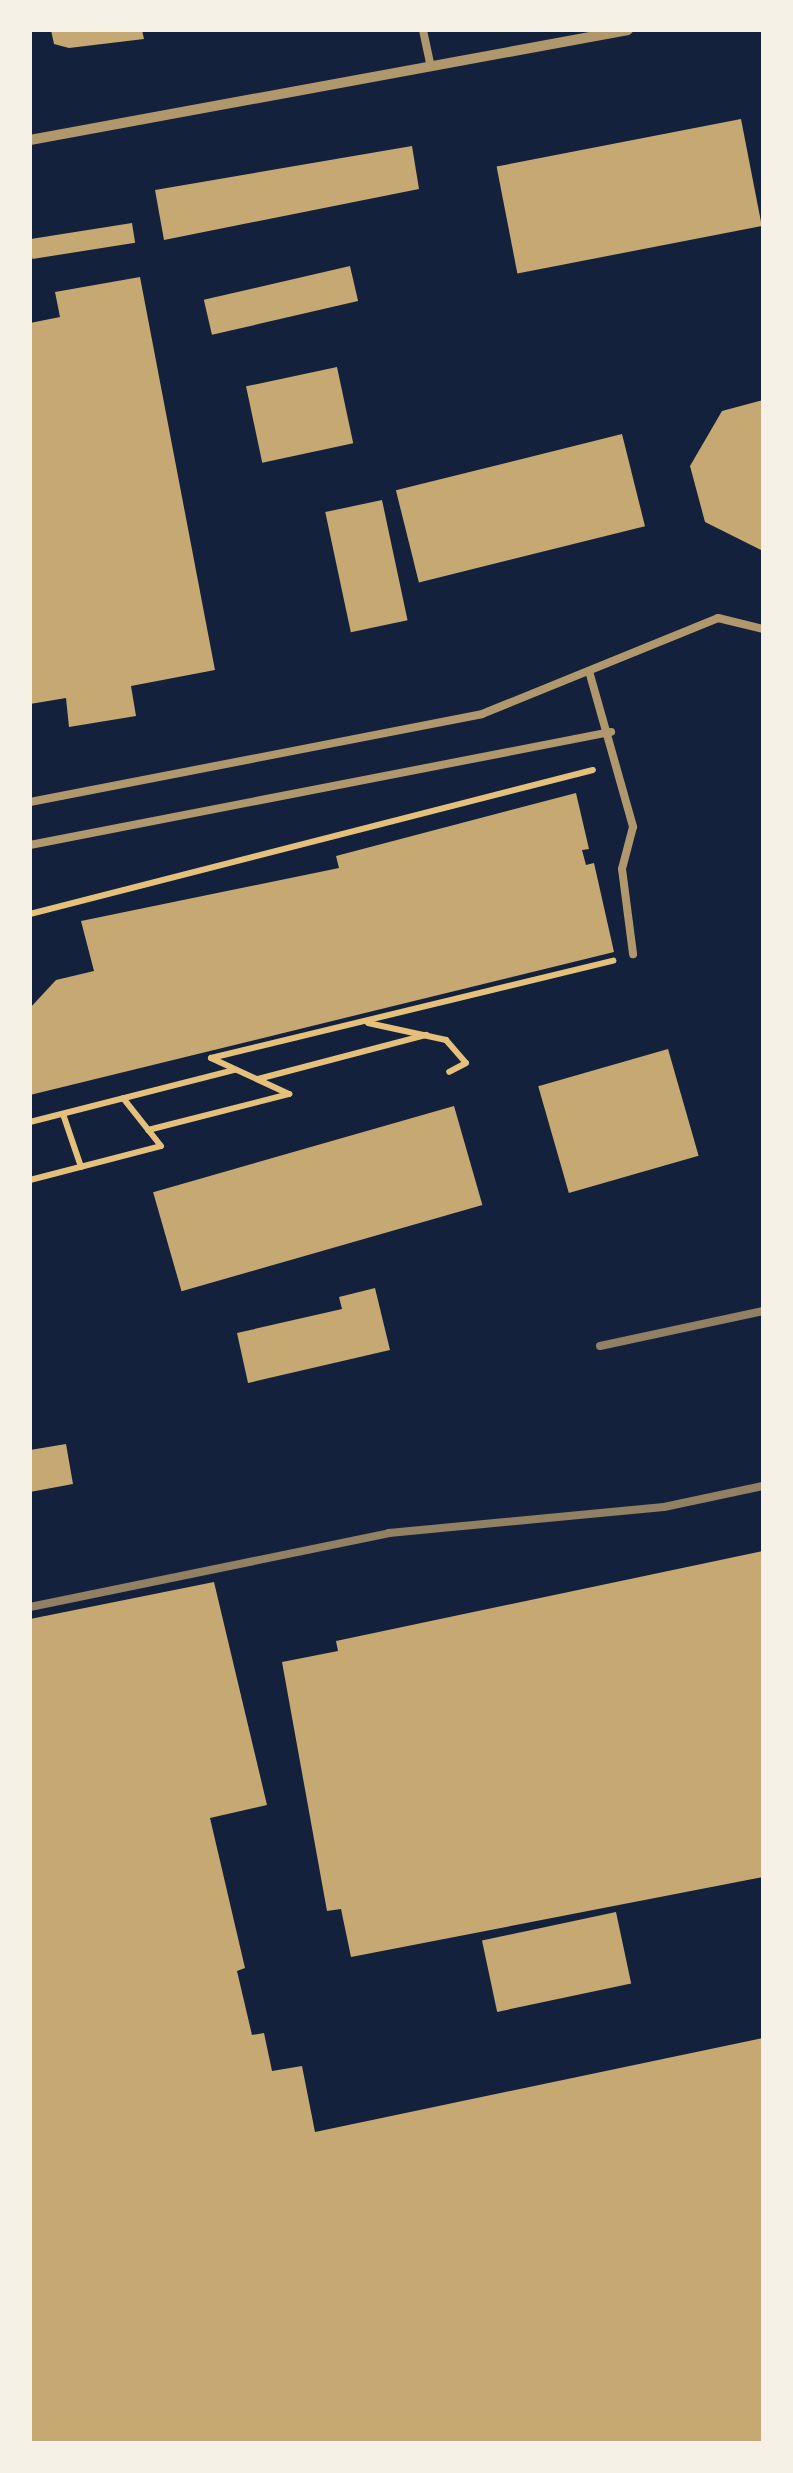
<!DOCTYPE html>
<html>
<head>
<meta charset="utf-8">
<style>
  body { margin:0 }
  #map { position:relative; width:793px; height:2473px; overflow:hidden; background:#14213d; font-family:"PT Sans Narrow",sans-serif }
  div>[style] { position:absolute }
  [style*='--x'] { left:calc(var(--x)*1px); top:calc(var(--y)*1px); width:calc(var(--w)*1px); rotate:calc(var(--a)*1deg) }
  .building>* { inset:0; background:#c6a872; transform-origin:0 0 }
  .path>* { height:6px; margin:-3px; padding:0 3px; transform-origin:3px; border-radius:3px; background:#e5c07b }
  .service>* { height:8px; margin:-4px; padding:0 4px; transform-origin:4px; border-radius:4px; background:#b1986c }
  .minor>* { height:10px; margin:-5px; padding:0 5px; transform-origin:5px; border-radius:5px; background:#b1986c }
  .rail>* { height:8px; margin:-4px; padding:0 4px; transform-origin:4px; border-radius:4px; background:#918062 }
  span { translate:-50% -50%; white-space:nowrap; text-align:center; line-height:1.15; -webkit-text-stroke:10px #f6f1e7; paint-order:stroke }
  .frame { position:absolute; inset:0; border:32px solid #f6f1e7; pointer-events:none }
</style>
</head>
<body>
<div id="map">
  <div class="building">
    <i style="clip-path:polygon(51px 30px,142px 30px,144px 39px,69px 48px,54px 44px)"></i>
    <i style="left:741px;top:119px;width:109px;height:249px;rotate:79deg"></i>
    <i style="clip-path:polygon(412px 146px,419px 189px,164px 240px,155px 190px)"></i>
    <i style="left:132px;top:223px;width:20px;height:104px;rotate:81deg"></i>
    <i style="left:350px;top:266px;width:36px;height:150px;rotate:77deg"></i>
    <i style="clip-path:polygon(140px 277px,215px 670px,131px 686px,136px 716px,69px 727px,66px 698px,30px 704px,30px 323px,60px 317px,55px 292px)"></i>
    <i style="left:337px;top:367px;width:78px;height:93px;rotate:78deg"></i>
    <i style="clip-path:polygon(763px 400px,763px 551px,705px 522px,690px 466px,722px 411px)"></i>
    <i style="left:622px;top:434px;width:95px;height:233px;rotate:76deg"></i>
    <i style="left:382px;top:500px;width:123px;height:58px;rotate:78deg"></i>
    <i style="clip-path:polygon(576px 793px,589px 849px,582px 850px,586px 865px,594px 863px,614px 952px,30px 1095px,30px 1008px,56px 980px,94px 971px,81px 921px,339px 868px,336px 856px)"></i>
    <i style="left:668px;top:1049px;width:111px;height:135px;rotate:74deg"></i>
    <i style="left:454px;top:1106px;width:103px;height:313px;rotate:74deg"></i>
    <i style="clip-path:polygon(375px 1288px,390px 1350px,248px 1383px,237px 1333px,342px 1309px,339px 1297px)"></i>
    <i style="clip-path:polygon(66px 1444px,73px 1484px,30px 1492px,30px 1450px)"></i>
    <i style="clip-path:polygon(763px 1551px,763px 1877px,351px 1957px,341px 1909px,327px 1911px,282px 1662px,338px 1651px,336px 1641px)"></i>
    <i style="clip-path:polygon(214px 1582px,267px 1805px,210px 1818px,245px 1968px,237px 1971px,252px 2035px,264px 2033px,272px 2071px,302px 2066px,315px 2132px,763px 2038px,763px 2443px,30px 2443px,30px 1619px)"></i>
    <i style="left:616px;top:1912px;width:73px;height:137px;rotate:78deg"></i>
  </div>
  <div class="path">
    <i style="--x:30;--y:914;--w:581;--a:-14.35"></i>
    <i style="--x:368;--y:1023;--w:80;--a:12.3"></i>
    <i style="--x:446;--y:1040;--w:30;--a:49"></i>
    <i style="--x:466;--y:1063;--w:19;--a:152"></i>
    <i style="--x:258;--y:1079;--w:174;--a:-14.7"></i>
    <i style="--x:63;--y:1114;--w:56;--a:71.2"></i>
    <i style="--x:30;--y:1122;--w:211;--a:-14.3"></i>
    <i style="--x:148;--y:1130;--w:146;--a:-14.3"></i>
    <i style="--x:289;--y:1094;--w:86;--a:-155.2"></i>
    <i style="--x:211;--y:1058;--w:414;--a:-13.6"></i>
    <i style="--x:30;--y:1180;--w:135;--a:-14.5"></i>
    <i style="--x:161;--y:1146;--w:61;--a:-128.4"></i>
  </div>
  <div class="service">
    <i style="--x:423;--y:30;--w:38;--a:78"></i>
    <i style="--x:589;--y:671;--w:162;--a:74.2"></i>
    <i style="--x:633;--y:827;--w:43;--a:104.7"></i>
    <i style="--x:622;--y:869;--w:86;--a:82.6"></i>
    <i style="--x:30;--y:802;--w:460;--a:-11"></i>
    <i style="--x:482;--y:714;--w:255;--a:-22.1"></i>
    <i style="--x:718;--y:618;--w:46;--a:13.7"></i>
    <i style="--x:30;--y:845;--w:592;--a:-11.01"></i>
  </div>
  <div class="minor">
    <i style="--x:30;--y:140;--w:608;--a:-10.42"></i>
  </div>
  <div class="rail">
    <i style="--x:600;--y:1346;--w:167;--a:-12.1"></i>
    <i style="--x:30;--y:1607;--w:367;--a:-11.6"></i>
    <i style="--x:389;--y:1533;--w:276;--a:-5.4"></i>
    <i style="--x:664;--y:1507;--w:101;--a:-12"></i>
  </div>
  <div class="frame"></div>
</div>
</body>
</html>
